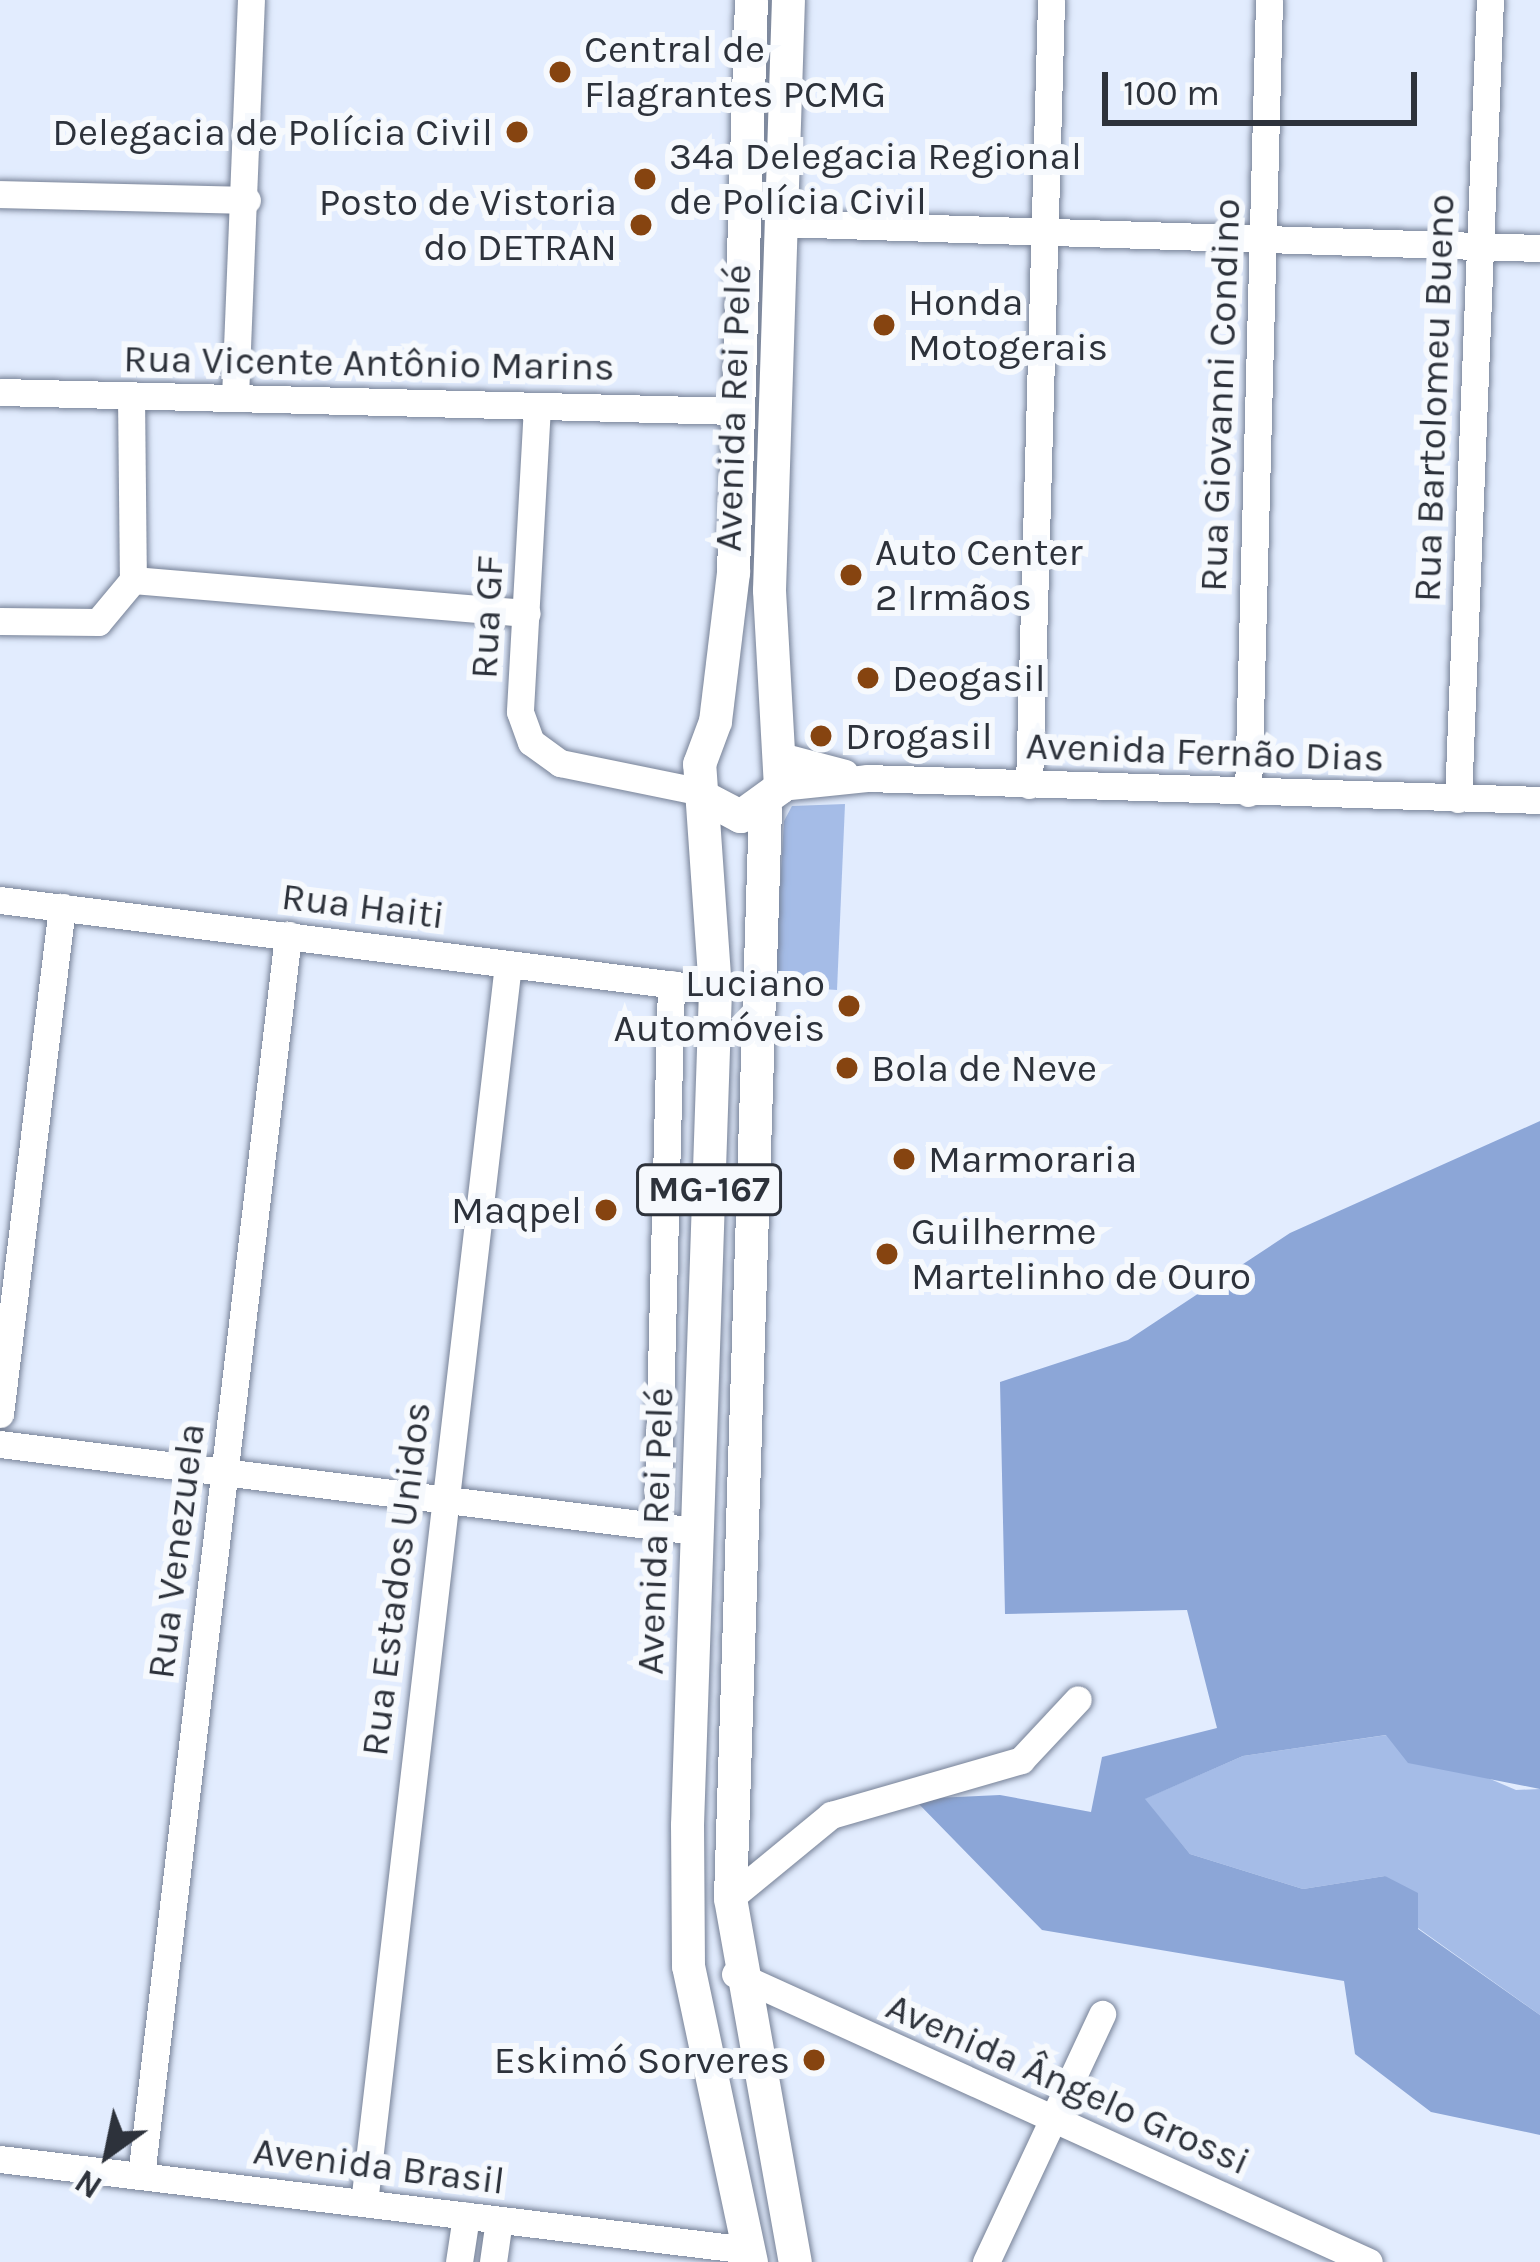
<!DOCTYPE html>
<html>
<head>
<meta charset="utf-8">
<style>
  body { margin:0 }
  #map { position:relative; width:1540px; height:2262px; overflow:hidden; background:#e2ecfe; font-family:Karla,sans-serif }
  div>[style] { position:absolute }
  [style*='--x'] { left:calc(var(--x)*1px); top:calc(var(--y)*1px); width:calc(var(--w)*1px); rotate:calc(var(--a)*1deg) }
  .green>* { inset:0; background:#a5bce7 }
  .forest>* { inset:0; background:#8ca6d7 }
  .roads { filter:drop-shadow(0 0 3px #768196) drop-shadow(0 0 3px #768196) }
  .minor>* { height:27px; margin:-13.5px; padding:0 13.5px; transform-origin:13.5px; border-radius:13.5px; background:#fff }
  .major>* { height:33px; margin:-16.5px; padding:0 16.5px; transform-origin:16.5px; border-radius:16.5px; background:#fff }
  .dots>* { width:33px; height:33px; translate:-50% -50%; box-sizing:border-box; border:6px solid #f6f9fd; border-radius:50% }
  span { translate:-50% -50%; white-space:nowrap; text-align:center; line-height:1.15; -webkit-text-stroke:12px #f6f9fd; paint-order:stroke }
  .shield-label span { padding:3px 9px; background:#f6f9fd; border:3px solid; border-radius:9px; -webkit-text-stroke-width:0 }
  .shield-label { font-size:36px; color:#2d323b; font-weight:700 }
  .poi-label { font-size:39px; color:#2d323b }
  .left { translate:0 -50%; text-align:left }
  .right { translate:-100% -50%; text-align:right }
  .street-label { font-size:39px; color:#2d323b }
  .north { position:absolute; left:48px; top:2094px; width:120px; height:120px; -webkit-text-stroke:9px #f6f9fd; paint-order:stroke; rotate:213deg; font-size:33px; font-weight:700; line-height:48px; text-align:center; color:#2d323b }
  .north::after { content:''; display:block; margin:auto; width:42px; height:54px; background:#2d323b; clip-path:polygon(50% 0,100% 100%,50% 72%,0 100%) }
  .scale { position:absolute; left:1102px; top:72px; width:315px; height:54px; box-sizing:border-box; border:6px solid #2d323b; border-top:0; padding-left:15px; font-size:36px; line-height:42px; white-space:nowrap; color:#2d323b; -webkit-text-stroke:9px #f6f9fd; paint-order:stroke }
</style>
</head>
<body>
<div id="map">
  <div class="green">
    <i style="clip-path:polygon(845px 804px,837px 990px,774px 986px,784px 821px,792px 806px)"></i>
    <i style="clip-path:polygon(1387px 1735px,1516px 1790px,1540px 1789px,1540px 2015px,1418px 1928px,1385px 1876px,1303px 1889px,1190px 1854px,1144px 1799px,1243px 1756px)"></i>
  </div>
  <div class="forest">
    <i style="clip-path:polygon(1540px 1121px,1540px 1789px,1408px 1763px,1386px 1735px,1243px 1756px,1145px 1799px,1190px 1854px,1303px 1889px,1385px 1876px,1418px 1893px,1418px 1929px,1540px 2015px,1540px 2135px,1431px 2112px,1355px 2054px,1344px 1981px,1042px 1930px,914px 1799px,1000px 1795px,1091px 1812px,1102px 1757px,1217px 1728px,1187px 1610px,1005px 1614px,1000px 1382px,1128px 1340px,1290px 1233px)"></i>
  </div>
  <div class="roads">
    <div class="minor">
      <i style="--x:0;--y:194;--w:247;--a:1.4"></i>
      <i style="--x:781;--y:223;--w:759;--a:1.89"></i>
      <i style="--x:0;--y:392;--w:736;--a:1.48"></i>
      <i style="--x:131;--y:396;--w:184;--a:89.4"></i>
      <i style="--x:235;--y:397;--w:397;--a:-87.7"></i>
      <i style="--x:537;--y:406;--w:306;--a:93.2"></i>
      <i style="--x:520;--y:712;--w:32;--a:70"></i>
      <i style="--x:531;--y:742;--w:36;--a:36"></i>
      <i style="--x:560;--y:763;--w:145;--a:11.5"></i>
      <i style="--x:133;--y:580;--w:395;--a:4.8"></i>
      <i style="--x:0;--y:621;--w:98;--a:0.6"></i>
      <i style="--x:98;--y:622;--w:55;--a:-50.2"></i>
      <i style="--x:777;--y:755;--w:70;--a:14.8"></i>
      <i style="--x:1029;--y:785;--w:785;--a:-88.39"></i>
      <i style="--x:780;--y:787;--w:87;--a:-5.9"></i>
      <i style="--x:867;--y:778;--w:673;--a:1.87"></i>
      <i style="--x:1248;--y:793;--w:793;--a:-88.48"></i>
      <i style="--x:1458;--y:799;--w:800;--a:-87.71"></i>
      <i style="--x:0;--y:900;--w:721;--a:7.17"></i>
      <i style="--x:0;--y:1414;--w:511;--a:-83.03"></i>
      <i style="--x:0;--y:1444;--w:701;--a:7.13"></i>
      <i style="--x:657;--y:1526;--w:542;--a:-88.52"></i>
      <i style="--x:730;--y:1898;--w:131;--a:-39.4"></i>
      <i style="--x:831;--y:1815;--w:198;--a:-16.1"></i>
      <i style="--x:1021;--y:1760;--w:83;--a:-46.9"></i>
      <i style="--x:735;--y:1974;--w:696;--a:24.43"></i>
      <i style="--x:0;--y:2159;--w:755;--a:6.93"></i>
      <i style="--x:141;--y:2176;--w:1250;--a:-83.24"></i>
      <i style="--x:364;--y:2203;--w:1247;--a:-83.37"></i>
      <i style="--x:459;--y:2262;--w:47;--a:-81.3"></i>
      <i style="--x:493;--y:2262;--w:42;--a:-81.9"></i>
      <i style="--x:986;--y:2262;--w:274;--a:-64.9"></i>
    </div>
    <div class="major">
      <i style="--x:704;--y:797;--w:41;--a:27.8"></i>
      <i style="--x:740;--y:816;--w:49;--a:-35.9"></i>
      <i style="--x:780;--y:787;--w:197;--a:-93.2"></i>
      <i style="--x:769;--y:590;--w:590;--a:-88.16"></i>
      <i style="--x:765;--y:808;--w:1091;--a:91.84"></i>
      <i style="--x:730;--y:1898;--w:370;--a:79.9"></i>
      <i style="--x:751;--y:2262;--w:303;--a:-102"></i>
      <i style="--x:688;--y:1966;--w:141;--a:-90.4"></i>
      <i style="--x:687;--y:1825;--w:835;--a:-88.08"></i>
      <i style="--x:715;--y:990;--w:227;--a:-94"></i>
      <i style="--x:699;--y:764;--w:46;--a:-69.6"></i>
      <i style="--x:715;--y:721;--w:150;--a:-83.1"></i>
      <i style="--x:733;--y:572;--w:572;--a:-88.2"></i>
    </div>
  </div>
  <div class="dots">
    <i style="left:560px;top:72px;background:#864410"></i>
    <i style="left:517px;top:132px;background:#864410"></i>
    <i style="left:645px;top:179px;background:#864410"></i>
    <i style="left:641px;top:225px;background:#864410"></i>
    <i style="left:884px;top:325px;background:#864410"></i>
    <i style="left:851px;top:575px;background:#864410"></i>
    <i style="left:868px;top:678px;background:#864410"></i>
    <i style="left:821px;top:736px;background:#864410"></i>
    <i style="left:849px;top:1006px;background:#864410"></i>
    <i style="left:847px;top:1068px;background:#864410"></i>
    <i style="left:904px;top:1159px;background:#864410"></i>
    <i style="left:606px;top:1210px;background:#864410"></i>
    <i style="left:887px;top:1254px;background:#864410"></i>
    <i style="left:814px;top:2060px;background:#864410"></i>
  </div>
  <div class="shield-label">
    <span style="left:709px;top:1190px">MG-167</span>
  </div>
  <div class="poi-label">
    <span class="left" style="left:584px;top:72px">Central de<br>Flagrantes PCMG</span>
    <span class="right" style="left:493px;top:132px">Delegacia de Polícia Civil</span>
    <span class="left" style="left:669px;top:179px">34ª Delegacia Regional<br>de Polícia Civil</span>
    <span class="right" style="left:617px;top:225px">Posto de Vistoria<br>do DETRAN</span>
    <span class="left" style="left:908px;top:325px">Honda<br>Motogerais</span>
    <span class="left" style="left:875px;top:575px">Auto Center<br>2 Irmãos</span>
    <span class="left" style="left:892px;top:678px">Deogasil</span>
    <span class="left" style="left:845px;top:736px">Drogasil</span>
    <span class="right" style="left:825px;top:1006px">Luciano<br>Automóveis</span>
    <span class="left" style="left:871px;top:1068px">Bola de Neve</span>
    <span class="left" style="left:928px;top:1159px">Marmoraria</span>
    <span class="right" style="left:582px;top:1210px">Maqpel</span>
    <span class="left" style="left:911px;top:1254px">Guilherme<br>Martelinho de Ouro</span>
    <span class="right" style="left:790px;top:2060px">Eskimó Sorveres</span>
  </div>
  <div class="street-label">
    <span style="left:369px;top:363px;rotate:1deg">Rua Vicente Antônio Marins</span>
    <span style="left:1220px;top:395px;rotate:-88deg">Rua Giovanni Condino</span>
    <span style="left:1434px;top:398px;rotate:-88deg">Rua Bartolomeu Bueno</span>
    <span style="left:733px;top:408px;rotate:-88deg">Avenida Rei Pelé</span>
    <span style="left:487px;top:617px;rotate:-87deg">Rua GF</span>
    <span style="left:1205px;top:752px;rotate:2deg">Avenida Fernão Dias</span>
    <span style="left:363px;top:906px;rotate:7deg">Rua Haiti</span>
    <span style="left:655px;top:1531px;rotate:-88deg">Avenida Rei Pelé</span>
    <span style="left:176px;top:1551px;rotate:-83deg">Rua Venezuela</span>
    <span style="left:396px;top:1579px;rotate:-83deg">Rua Estados Unidos</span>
    <span style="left:1068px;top:2084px;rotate:24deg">Avenida Ângelo Grossi</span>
    <span style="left:379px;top:2166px;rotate:7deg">Avenida Brasil</span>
  </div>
  <div class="north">N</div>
  <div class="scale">100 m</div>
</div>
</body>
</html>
